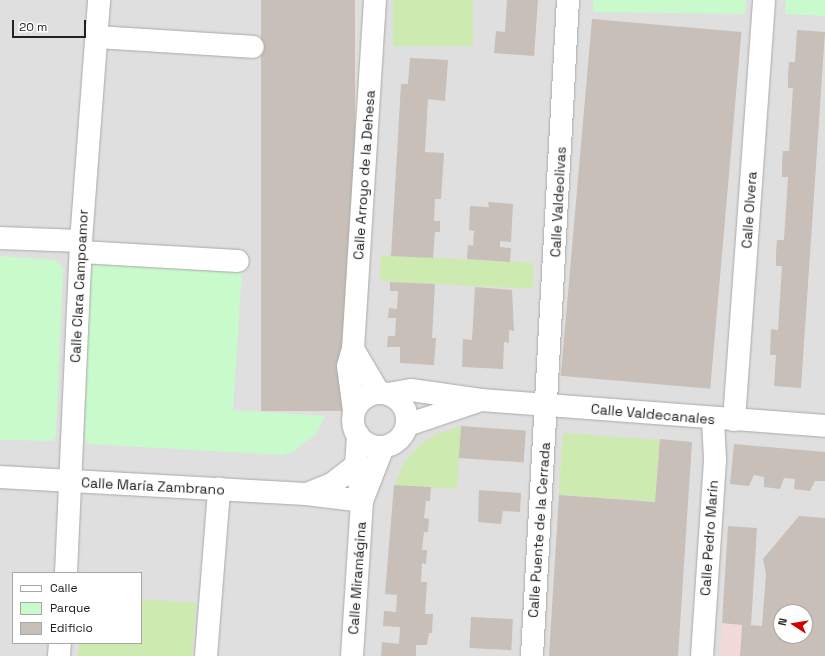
<!DOCTYPE html>
<html>
<head>
<meta charset="utf-8">
<style>
  body { margin:0 }
  #map { position:relative; width:825px; height:656px; overflow:hidden; background:#f2efe9; font-family:"Space Grotesk",sans-serif }
  div>[style] { position:absolute }
  [style*='--x'] { left:calc(var(--x)*1px); top:calc(var(--y)*1px); width:calc(var(--w)*1px); rotate:calc(var(--a)*1deg) }
  .residential>* { inset:0; background:#e0dfdf }
  .commercial>* { inset:0; background:#f2dad9 }
  .grass>* { inset:0; background:#cdebb0; transform-origin:0 0 }
  .park>* { inset:0; background:#c8facc }
  .building>* { inset:0; background:#c7bfb8; transform-origin:0 0 }
  .roads { filter:drop-shadow(0 0 1px #a9a9a9) drop-shadow(0 0 1px #a9a9a9) }
  .minor>* { height:22px; margin:-11px; padding:0 11px; transform-origin:11px; border-radius:11px; background:#fff }
  .minor>.ring { margin:-11px; padding:0; box-sizing:content-box; background:none; border:22px solid #fff; border-radius:50% }
  span { translate:-50% -50%; white-space:nowrap; text-align:center; line-height:1.15; -webkit-text-stroke:3px #fff; paint-order:stroke }
  .street-label { font-size:14px; color:#222 }
  .legend { position:absolute; left:12px; top:572px; width:130px; height:72px; box-sizing:border-box; background:#fff; border:1px solid #a7a7a7; margin:0; padding:5px 7px; list-style:none; font-size:12px; color:#222 }
  .legend li { display:flex; align-items:center; gap:8px; height:20px }
  .legend b { width:20px; border:1px solid #a7a7a7 }
  .north { position:absolute; left:773px; top:604px; width:40px; height:40px; box-sizing:border-box; background:#fff; border:1px solid #a7a7a7; border-radius:50%; rotate:282deg; font-size:11px; font-weight:700; line-height:16px; text-align:center; color:#222 }
  .north::after { content:''; display:block; margin:auto; width:14px; height:18px; background:#d40000; clip-path:polygon(50% 0,100% 100%,50% 72%,0 100%) }
  .scale { position:absolute; left:12px; top:20px; width:74px; height:18px; box-sizing:border-box; border:2px solid #222; border-top:0; padding-left:5px; font-size:12px; line-height:14px; white-space:nowrap; color:#222; -webkit-text-stroke:3px #fff; paint-order:stroke }
</style>
</head>
<body>
<div id="map">
  <div class="residential">
    <i style="clip-path:polygon(evenodd,0 0,825px 0,825px 656px,0 656px,0 0,13px 573px,141px 573px,141px 643px,13px 643px,13px 573px,0 0,781px 612px,805px 612px,805px 636px,781px 636px,781px 612px)"></i>
  </div>
  <div class="commercial">
    <i style="clip-path:polygon(722px 623px,781px 627px,781px 636px,805px 636px,825px 656px,720px 656px)"></i>
  </div>
  <div class="grass">
    <i style="left:393px;top:0;width:80px;height:46px"></i>
    <i style="left:381px;top:255px;width:153px;height:26px;rotate:3deg"></i>
    <i style="clip-path:polygon(461px 426px,457px 489px,394px 485px,405px 461px,421px 444px,437px 434px)"></i>
    <i style="left:563px;top:433px;width:97px;height:62px;rotate:4deg"></i>
    <i style="clip-path:polygon(141px 599px,196px 603px,192px 656px,78px 656px,79px 643px,141px 643px)"></i>
  </div>
  <div class="park">
    <i style="clip-path:polygon(593px 0,746px 0,745px 14px,593px 12px)"></i>
    <i style="clip-path:polygon(786px 0,825px 0,825px 16px,785px 14px)"></i>
    <i style="clip-path:polygon(0 256px,55px 260px,63px 268px,56px 435px,53px 441px,0 440px)"></i>
    <i style="clip-path:polygon(97px 262px,242px 271px,233px 410px,325px 416px,316px 434px,293px 452px,281px 455px,88px 444px,85px 439px,90px 272px)"></i>
  </div>
  <div class="building">
    <i style="left:261px;top:0;width:94px;height:411px"></i>
    <i style="clip-path:polygon(507px 0,538px 0,534px 56px,494px 53px,496px 31px,505px 32px)"></i>
    <i style="left:592px;top:19px;width:150px;height:358px;rotate:5deg"></i>
    <i style="clip-path:polygon(797px 30px,825px 32px,801px 388px,774px 386px,776px 355px,770px 355px,771px 329px,778px 330px,782px 266px,776px 266px,776px 253px,777px 240px,784px 240px,788px 177px,782px 177px,782px 164px,783px 151px,789px 151px,793px 88px,788px 88px,788px 75px,789px 62px,795px 62px)"></i>
    <i style="clip-path:polygon(410px 58px,448px 60px,445px 101px,428px 99px,425px 152px,444px 153px,441px 199px,435px 199px,434px 221px,440px 221px,440px 232px,435px 232px,433px 258px,391px 256px,401px 84px,408px 84px)"></i>
    <i style="clip-path:polygon(488px 202px,513px 204px,511px 242px,500px 241px,500px 247px,511px 248px,510px 262px,467px 259px,468px 245px,473px 246px,474px 231px,469px 230px,470px 206px,489px 207px)"></i>
    <i style="clip-path:polygon(390px 282px,435px 284px,432px 338px,436px 338px,434px 365px,400px 363px,400px 347px,387px 347px,388px 336px,395px 336px,396px 318px,388px 318px,389px 308px,397px 309px,398px 291px,390px 291px)"></i>
    <i style="clip-path:polygon(475px 287px,512px 290px,514px 331px,509px 330px,509px 343px,504px 342px,503px 369px,462px 367px,463px 339px,472px 340px)"></i>
    <i style="left:461px;top:426px;width:65px;height:32px;rotate:4deg"></i>
    <i style="clip-path:polygon(660px 439px,692px 442px,678px 656px,549px 656px,559px 495px,655px 502px)"></i>
    <i style="clip-path:polygon(734px 444px,825px 452px,825px 481px,815px 481px,810px 491px,794px 489px,795px 479px,784px 478px,780px 489px,764px 487px,764px 477px,754px 475px,749px 486px,730px 484px)"></i>
    <i style="clip-path:polygon(394px 485px,431px 487px,430px 501px,426px 501px,424px 518px,429px 519px,428px 532px,424px 532px,422px 550px,427px 550px,426px 564px,422px 563px,421px 582px,427px 582px,425px 614px,433px 614px,432px 633px,429px 633px,427px 645px,416px 645px,416px 656px,381px 656px,382px 642px,399px 644px,400px 627px,383px 626px,384px 611px,396px 612px,397px 595px,385px 594px)"></i>
    <i style="clip-path:polygon(479px 490px,521px 493px,520px 512px,503px 511px,501px 524px,478px 522px)"></i>
    <i style="clip-path:polygon(evenodd,799px 516px,825px 518px,825px 656px,740px 656px,742px 625px,722px 623px,728px 526px,757px 528px,751px 625px,762px 626px,766px 574px,763px 559px,799px 516px,781px 612px,805px 612px,805px 636px,781px 636px,781px 612px)"></i>
    <i style="left:471px;top:617px;width:42px;height:31px;rotate:3deg"></i>
  </div>
  <div class="roads">
    <div class="minor">
      <i style="--x:96;--y:37;--w:157;--a:3.6"></i>
      <i style="--x:0;--y:238;--w:81;--a:2.1"></i>
      <i style="--x:81;--y:252;--w:157;--a:3.3"></i>
      <i style="--x:353;--y:349;--w:51;--a:59.4"></i>
      <i class="ring" style="left:353px;top:393px;width:32px;height:32px"></i>
      <i style="--x:388;--y:394;--w:23;--a:-10"></i>
      <i style="--x:411;--y:390;--w:71;--a:8.1"></i>
      <i style="--x:481;--y:400;--w:345;--a:4.3"></i>
      <i style="--x:354;--y:411;--w:45;--a:-97.6"></i>
      <i style="--x:348;--y:366;--w:18;--a:-74"></i>
      <i style="--x:353;--y:349;--w:350;--a:-86.4"></i>
      <i style="--x:734;--y:420;--w:421;--a:-85.9"></i>
      <i style="--x:407;--y:425;--w:78;--a:-18.7"></i>
      <i style="--x:0;--y:477;--w:306;--a:3.2"></i>
      <i style="--x:306;--y:494;--w:56;--a:7.1"></i>
      <i style="--x:307;--y:494;--w:27;--a:-22"></i>
      <i style="--x:332;--y:484;--w:31;--a:-38"></i>
      <i style="--x:362;--y:501;--w:58;--a:-68.7"></i>
      <i style="--x:66;--y:573;--w:332;--a:-87.4"></i>
      <i style="--x:81;--y:241;--w:242;--a:-85.7"></i>
      <i style="--x:59;--y:656;--w:13;--a:-86"></i>
      <i style="--x:206;--y:656;--w:168;--a:-85.5"></i>
      <i style="--x:352;--y:656;--w:155;--a:-86.3"></i>
      <i style="--x:362;--y:501;--w:36;--a:-99"></i>
      <i style="--x:356;--y:465;--w:30;--a:-86"></i>
      <i style="--x:532;--y:656;--w:657;--a:-86.86"></i>
      <i style="--x:702;--y:656;--w:197;--a:-86.2"></i>
      <i style="--x:715;--y:459;--w:40;--a:-92.9"></i>
    </div>
  </div>
  <div class="street-label">
    <span style="left:364px;top:175px;rotate:-86deg">Calle Arroyo de la Dehesa</span>
    <span style="left:558px;top:202px;rotate:-87deg">Calle Valdeolivas</span>
    <span style="left:749px;top:210px;rotate:-86deg">Calle Olvera</span>
    <span style="left:79px;top:286px;rotate:-87deg">Calle Clara Campoamor</span>
    <span style="left:653px;top:414px;rotate:5deg">Calle Valdecanales</span>
    <span style="left:153px;top:486px;rotate:3deg">Calle María Zambrano</span>
    <span style="left:539px;top:530px;rotate:-86deg">Calle Puente de la Cerrada</span>
    <span style="left:709px;top:538px;rotate:-86deg">Calle Pedro Marín</span>
    <span style="left:357px;top:578px;rotate:-86deg">Calle Miramágina</span>
  </div>
  <ul class="legend">
  <li><b style="height:5px;background:#fff"></b>Calle</li>
  <li><b style="height:11px;background:#c8facc"></b>Parque</li>
  <li><b style="height:11px;background:#c7bfb8"></b>Edificio</li>
  </ul>
  <div class="north">N</div>
  <div class="scale">20 m</div>
</div>
</body>
</html>
